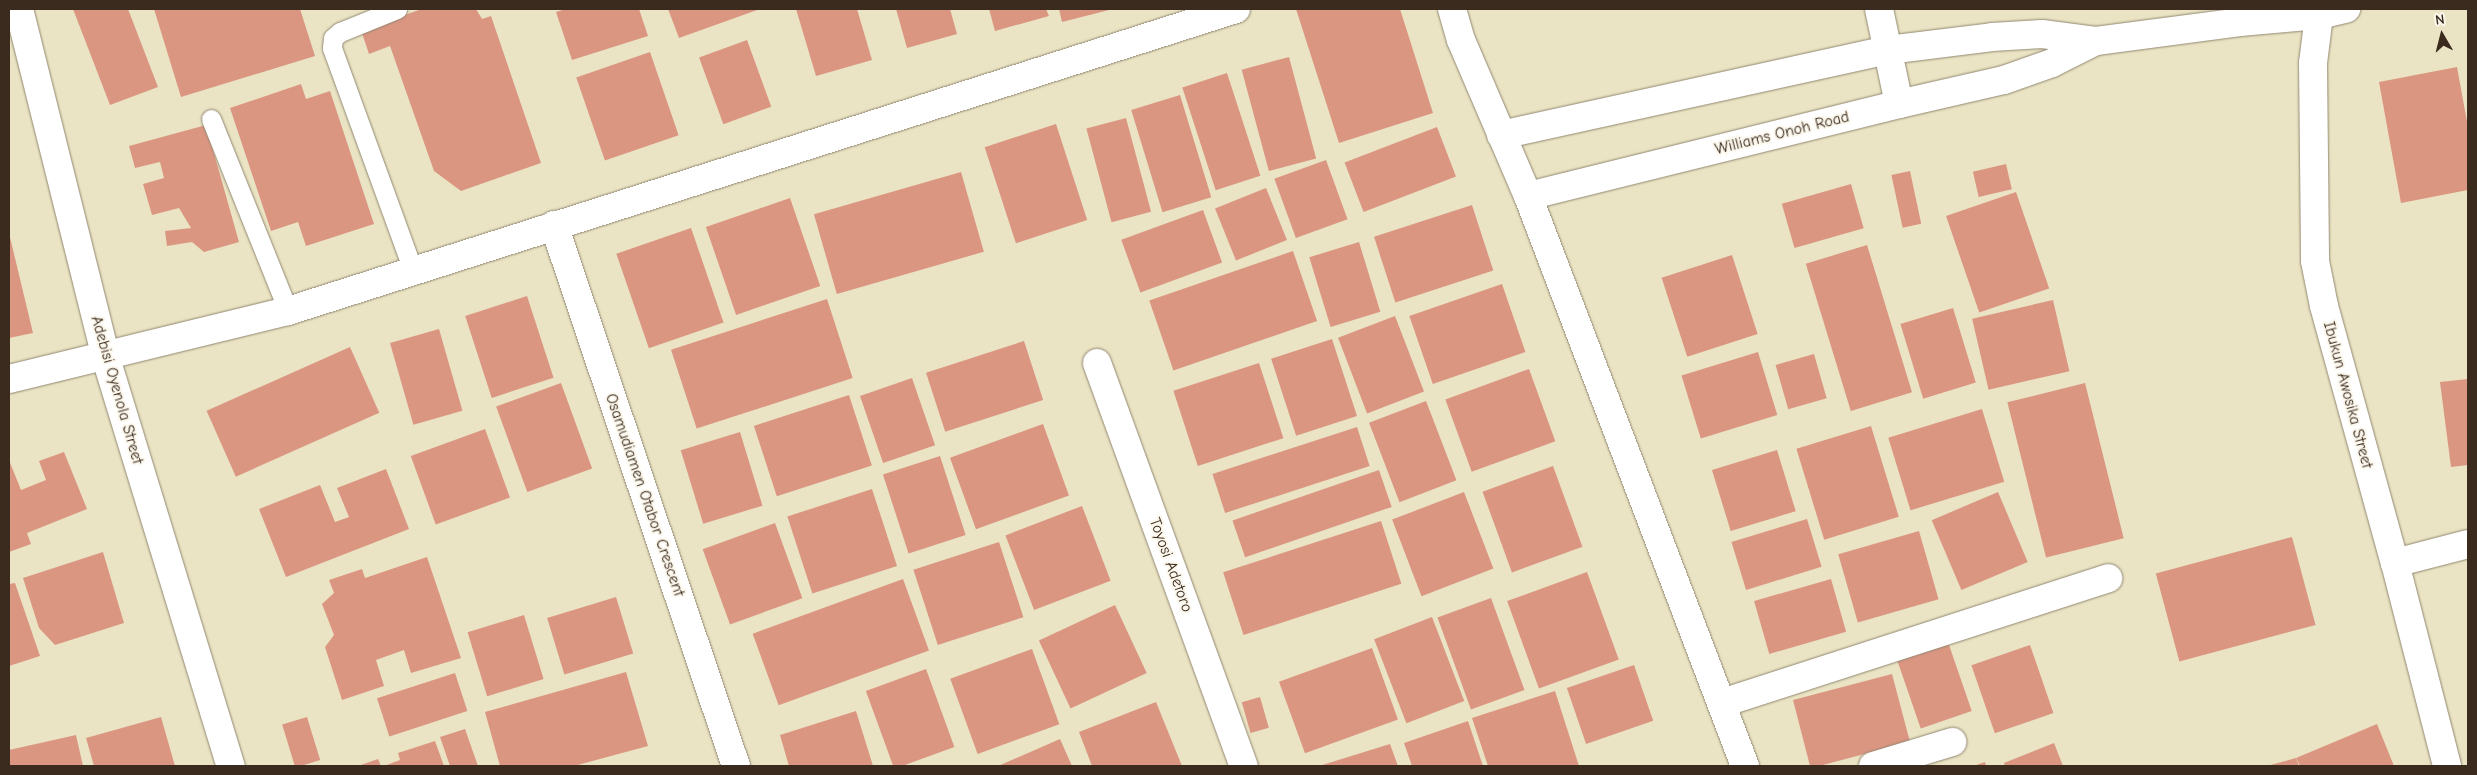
<!DOCTYPE html>
<html>
<head>
<meta charset="utf-8">
<style>
  body { margin:0 }
  #map { position:relative; width:2477px; height:775px; overflow:hidden; background:#eae4c4; font-family:"Comic Neue",sans-serif }
  div>[style] { position:absolute }
  [style*='--x'] { left:calc(var(--x)*1px); top:calc(var(--y)*1px); width:calc(var(--w)*1px); rotate:calc(var(--a)*1deg) }
  .building>* { inset:0; background:#db9682; transform-origin:0 0 }
  .roads { filter:drop-shadow(0 0 1px #928771) drop-shadow(0 0 1px #928771) }
  .service>* { height:19px; margin:-9.5px; padding:0 9.5px; transform-origin:9.5px; border-radius:9.5px; background:#fff }
  .minor>* { height:28px; margin:-14px; padding:0 14px; transform-origin:14px; border-radius:14px; background:#fff }
  span { translate:-50% -50%; white-space:nowrap; text-align:center; line-height:1.15; -webkit-text-stroke:4px #fbf7ec; paint-order:stroke }
  .street-label { font-size:16px; color:#3b2a1e }
  .frame { position:absolute; inset:0; border:10px solid #3b2a1e; pointer-events:none }
  .north { position:absolute; left:2417px; top:10px; width:50px; height:50px; -webkit-text-stroke:4px #fbf7ec; paint-order:stroke; rotate:352deg; font-size:14px; font-weight:700; line-height:20px; text-align:center; color:#3b2a1e }
  .north::after { content:''; display:block; margin:auto; width:18px; height:22px; background:#3b2a1e; clip-path:polygon(50% 0,100% 100%,50% 72%,0 100%) }
</style>
</head>
<body>
<div id="map">
  <div class="building">
    <i style="clip-path:polygon(73px 9px,128px 9px,158px 87px,110px 105px)"></i>
    <i style="clip-path:polygon(154px 9px,300px 9px,315px 56px,181px 97px)"></i>
    <i style="clip-path:polygon(422px 9px,476px 9px,482px 19px,491px 16px,541px 163px,461px 191px,434px 171px,390px 46px,369px 54px,361px 30px)"></i>
    <i style="clip-path:polygon(566px 9px,639px 9px,648px 36px,572px 60px,556px 12px)"></i>
    <i style="clip-path:polygon(668px 9px,760px 9px,679px 38px)"></i>
    <i style="clip-path:polygon(796px 9px,857px 9px,872px 60px,816px 76px)"></i>
    <i style="clip-path:polygon(896px 9px,950px 9px,957px 34px,907px 48px)"></i>
    <i style="clip-path:polygon(989px 9px,1046px 9px,1049px 16px,995px 31px)"></i>
    <i style="clip-path:polygon(1059px 9px,1113px 9px,1062px 22px)"></i>
    <i style="clip-path:polygon(1296px 9px,1400px 9px,1433px 113px,1339px 143px)"></i>
    <i style="left:747px;top:40px;width:71px;height:51px;rotate:70deg"></i>
    <i style="left:650px;top:52px;width:88px;height:78px;rotate:71deg"></i>
    <i style="left:1289px;top:57px;width:105px;height:49px;rotate:75deg"></i>
    <i style="clip-path:polygon(2457px 67px,2468px 127px,2468px 190px,2401px 203px,2379px 82px)"></i>
    <i style="left:1227px;top:73px;width:108px;height:47px;rotate:72deg"></i>
    <i style="clip-path:polygon(301px 84px,306px 99px,330px 91px,374px 224px,306px 246px,298px 222px,271px 231px,230px 108px)"></i>
    <i style="left:1180px;top:95px;width:107px;height:51px;rotate:73deg"></i>
    <i style="left:1126px;top:118px;width:97px;height:41px;rotate:75deg"></i>
    <i style="left:1056px;top:124px;width:101px;height:75px;rotate:72deg"></i>
    <i style="clip-path:polygon(206px 125px,239px 242px,204px 252px,192px 242px,167px 246px,165px 231px,191px 228px,179px 208px,152px 215px,143px 184px,164px 178px,160px 162px,135px 168px,129px 146px)"></i>
    <i style="left:1437px;top:127px;width:53px;height:99px;rotate:69deg"></i>
    <i style="left:1326px;top:160px;width:63px;height:55px;rotate:70deg"></i>
    <i style="left:2006px;top:164px;width:26px;height:34px;rotate:77deg"></i>
    <i style="left:1910px;top:171px;width:54px;height:19px;rotate:78deg"></i>
    <i style="left:961px;top:172px;width:83px;height:153px;rotate:74deg"></i>
    <i style="left:1851px;top:184px;width:46px;height:72px;rotate:74deg"></i>
    <i style="left:1266px;top:188px;width:56px;height:55px;rotate:68deg"></i>
    <i style="left:2016px;top:192px;width:102px;height:74px;rotate:71deg"></i>
    <i style="left:790px;top:198px;width:93px;height:89px;rotate:71deg"></i>
    <i style="left:1472px;top:205px;width:69px;height:103px;rotate:72deg"></i>
    <i style="left:1203px;top:210px;width:56px;height:87px;rotate:70deg"></i>
    <i style="left:691px;top:228px;width:100px;height:79px;rotate:71deg"></i>
    <i style="clip-path:polygon(9px 233px,33px 333px,9px 338px)"></i>
    <i style="left:1359px;top:242px;width:73px;height:52px;rotate:73deg"></i>
    <i style="left:1867px;top:245px;width:154px;height:64px;rotate:73deg"></i>
    <i style="left:1293px;top:251px;width:74px;height:152px;rotate:71deg"></i>
    <i style="left:1732px;top:255px;width:83px;height:74px;rotate:72deg"></i>
    <i style="left:1502px;top:284px;width:72px;height:98px;rotate:71deg"></i>
    <i style="left:527px;top:296px;width:86px;height:65px;rotate:72deg"></i>
    <i style="left:827px;top:299px;width:83px;height:164px;rotate:72deg"></i>
    <i style="left:2053px;top:300px;width:73px;height:83px;rotate:77deg"></i>
    <i style="left:1953px;top:308px;width:78px;height:55px;rotate:73deg"></i>
    <i style="left:1395px;top:316px;width:81px;height:61px;rotate:69deg"></i>
    <i style="left:439px;top:329px;width:85px;height:51px;rotate:74deg"></i>
    <i style="left:1332px;top:339px;width:81px;height:64px;rotate:72deg"></i>
    <i style="left:1024px;top:341px;width:62px;height:103px;rotate:72deg"></i>
    <i style="left:350px;top:347px;width:72px;height:157px;rotate:66deg"></i>
    <i style="left:1758px;top:352px;width:66px;height:80px;rotate:73deg"></i>
    <i style="left:1814px;top:354px;width:46px;height:40px;rotate:74deg"></i>
    <i style="left:1259px;top:363px;width:79px;height:90px;rotate:72deg"></i>
    <i style="left:1529px;top:369px;width:77px;height:89px;rotate:70deg"></i>
    <i style="left:912px;top:378px;width:71px;height:55px;rotate:71deg"></i>
    <i style="clip-path:polygon(2468px 379px,2468px 465px,2451px 467px,2440px 382px)"></i>
    <i style="left:561px;top:383px;width:91px;height:69px;rotate:70deg"></i>
    <i style="left:2085px;top:383px;width:160px;height:80px;rotate:76deg"></i>
    <i style="left:849px;top:395px;width:74px;height:100px;rotate:72deg"></i>
    <i style="left:1426px;top:401px;width:85px;height:61px;rotate:69deg"></i>
    <i style="left:1982px;top:409px;width:76px;height:98px;rotate:73deg"></i>
    <i style="left:1043px;top:424px;width:76px;height:99px;rotate:70deg"></i>
    <i style="left:1871px;top:426px;width:95px;height:78px;rotate:73deg"></i>
    <i style="left:1357px;top:427px;width:41px;height:152px;rotate:72deg"></i>
    <i style="left:485px;top:429px;width:73px;height:79px;rotate:70deg"></i>
    <i style="left:740px;top:432px;width:77px;height:62px;rotate:73deg"></i>
    <i style="left:1777px;top:450px;width:64px;height:68px;rotate:73deg"></i>
    <i style="clip-path:polygon(64px 452px,87px 509px,27px 533px,31px 544px,9px 552px,9px 460px,21px 490px,46px 480px,39px 461px)"></i>
    <i style="left:940px;top:456px;width:83px;height:60px;rotate:72deg"></i>
    <i style="left:1553px;top:466px;width:86px;height:75px;rotate:70deg"></i>
    <i style="clip-path:polygon(386px 469px,409px 529px,286px 577px,259px 509px,320px 485px,335px 522px,349px 517px,337px 488px)"></i>
    <i style="left:1379px;top:470px;width:39px;height:155px;rotate:71deg"></i>
    <i style="left:872px;top:489px;width:81px;height:89px;rotate:72deg"></i>
    <i style="left:1464px;top:492px;width:82px;height:77px;rotate:69deg"></i>
    <i style="left:1998px;top:492px;width:76px;height:72px;rotate:67deg"></i>
    <i style="left:1082px;top:506px;width:80px;height:82px;rotate:69deg"></i>
    <i style="left:1807px;top:519px;width:50px;height:79px;rotate:73deg"></i>
    <i style="left:1381px;top:521px;width:66px;height:166px;rotate:72deg"></i>
    <i style="left:775px;top:523px;width:80px;height:77px;rotate:70deg"></i>
    <i style="left:1919px;top:531px;width:71px;height:84px;rotate:74deg"></i>
    <i style="left:2292px;top:537px;width:91px;height:141px;rotate:75deg"></i>
    <i style="left:999px;top:542px;width:79px;height:90px;rotate:72deg"></i>
    <i style="clip-path:polygon(103px 552px,124px 623px,55px 645px,39px 628px,23px 578px)"></i>
    <i style="clip-path:polygon(427px 557px,461px 658px,411px 673px,404px 650px,376px 660px,384px 686px,342px 700px,325px 647px,334px 635px,322px 604px,334px 593px,329px 580px,362px 569px,365px 578px)"></i>
    <i style="left:1587px;top:572px;width:93px;height:85px;rotate:70deg"></i>
    <i style="left:903px;top:579px;width:76px;height:160px;rotate:70deg"></i>
    <i style="left:1831px;top:579px;width:55px;height:80px;rotate:74deg"></i>
    <i style="clip-path:polygon(15px 583px,40px 656px,9px 666px,9px 584px)"></i>
    <i style="left:616px;top:597px;width:59px;height:72px;rotate:73deg"></i>
    <i style="left:1491px;top:598px;width:98px;height:57px;rotate:70deg"></i>
    <i style="left:1115px;top:605px;width:75px;height:84px;rotate:65deg"></i>
    <i style="left:524px;top:615px;width:67px;height:59px;rotate:73deg"></i>
    <i style="left:1432px;top:617px;width:90px;height:62px;rotate:69deg"></i>
    <i style="left:1948px;top:642px;width:73px;height:54px;rotate:71deg"></i>
    <i style="left:2030px;top:645px;width:72px;height:62px;rotate:71deg"></i>
    <i style="left:1372px;top:648px;width:76px;height:99px;rotate:70deg"></i>
    <i style="left:1032px;top:649px;width:80px;height:87px;rotate:70deg"></i>
    <i style="left:1634px;top:665px;width:59px;height:71px;rotate:71deg"></i>
    <i style="left:926px;top:669px;width:83px;height:64px;rotate:70deg"></i>
    <i style="clip-path:polygon(626px 672px,648px 746px,574px 766px,500px 766px,485px 712px)"></i>
    <i style="left:455px;top:673px;width:40px;height:82px;rotate:72deg"></i>
    <i style="clip-path:polygon(1892px 674px,1910px 742px,1819px 766px,1810px 766px,1793px 700px)"></i>
    <i style="clip-path:polygon(1555px 691px,1579px 766px,1488px 766px,1472px 718px)"></i>
    <i style="left:1260px;top:697px;width:32px;height:19px;rotate:74deg"></i>
    <i style="clip-path:polygon(1156px 702px,1182px 766px,1092px 766px,1079px 732px)"></i>
    <i style="clip-path:polygon(856px 711px,873px 766px,789px 766px,780px 735px)"></i>
    <i style="clip-path:polygon(161px 717px,175px 766px,94px 766px,86px 738px)"></i>
    <i style="left:307px;top:717px;width:45px;height:26px;rotate:73deg"></i>
    <i style="clip-path:polygon(1468px 721px,1483px 766px,1412px 766px,1404px 743px)"></i>
    <i style="clip-path:polygon(2377px 724px,2394px 766px,2300px 766px,2296px 758px)"></i>
    <i style="clip-path:polygon(465px 729px,478px 766px,450px 766px,440px 737px)"></i>
    <i style="clip-path:polygon(76px 735px,83px 766px,9px 766px,9px 750px)"></i>
    <i style="clip-path:polygon(1060px 739px,1072px 766px,998px 766px)"></i>
    <i style="clip-path:polygon(435px 741px,444px 766px,384px 766px,400px 760px,398px 753px)"></i>
    <i style="clip-path:polygon(2054px 743px,2063px 766px,2005px 766px,2004px 763px)"></i>
    <i style="clip-path:polygon(1390px 744px,1398px 766px,1319px 766px)"></i>
    <i style="clip-path:polygon(2296px 758px,2299px 766px,2267px 766px)"></i>
    <i style="clip-path:polygon(378px 759px,381px 766px,358px 766px)"></i>
    <i style="clip-path:polygon(1985px 762px,1986px 766px,1973px 766px)"></i>
  </div>
  <div class="roads">
    <div class="service">
      <i style="--x:397;--y:9;--w:61;--a:158"></i>
      <i style="--x:340;--y:32;--w:9;--a:139"></i>
      <i style="--x:333;--y:38;--w:10;--a:96"></i>
      <i style="--x:332;--y:48;--w:236;--a:70"></i>
      <i style="--x:211;--y:119;--w:207;--a:68.1"></i>
    </div>
    <div class="minor">
      <i style="--x:19;--y:9;--w:357;--a:76"></i>
      <i style="--x:105;--y:355;--w:430;--a:73"></i>
      <i style="--x:1452;--y:9;--w:32;--a:74"></i>
      <i style="--x:1461;--y:40;--w:170;--a:66.8"></i>
      <i style="--x:1528;--y:196;--w:610;--a:69.16"></i>
      <i style="--x:1879;--y:9;--w:97;--a:78.1"></i>
      <i style="--x:2319;--y:15;--w:48;--a:97.1"></i>
      <i style="--x:2313;--y:63;--w:198;--a:89.4"></i>
      <i style="--x:2315;--y:261;--w:46;--a:78.7"></i>
      <i style="--x:2324;--y:306;--w:267;--a:74.6"></i>
      <i style="--x:2395;--y:563;--w:210;--a:75.6"></i>
      <i style="--x:1501;--y:135;--w:396;--a:-12.4"></i>
      <i style="--x:1888;--y:50;--w:105;--a:-7.1"></i>
      <i style="--x:1992;--y:37;--w:50;--a:-3.4"></i>
      <i style="--x:2042;--y:34;--w:54;--a:7.4"></i>
      <i style="--x:2096;--y:41;--w:145;--a:-7.5"></i>
      <i style="--x:2240;--y:22;--w:79;--a:-5.1"></i>
      <i style="--x:2319;--y:15;--w:28;--a:-13"></i>
      <i style="--x:1528;--y:196;--w:382;--a:-13.9"></i>
      <i style="--x:1899;--y:104;--w:108;--a:-12.9"></i>
      <i style="--x:2004;--y:80;--w:51;--a:-19.5"></i>
      <i style="--x:2052;--y:63;--w:49;--a:-26.6"></i>
      <i style="--x:554;--y:225;--w:571;--a:71.41"></i>
      <i style="--x:1097;--y:363;--w:429;--a:70"></i>
      <i style="--x:9;--y:379;--w:287;--a:-13.7"></i>
      <i style="--x:288;--y:311;--w:995;--a:-17.67"></i>
      <i style="--x:2395;--y:563;--w:75;--a:-14.6"></i>
      <i style="--x:1722;--y:703;--w:406;--a:-17.9"></i>
      <i style="--x:1873;--y:766;--w:83;--a:-16.9"></i>
    </div>
  </div>
  <div class="street-label">
    <span style="left:1782px;top:133px;rotate:-14deg">Williams Onoh Road</span>
    <span style="left:117px;top:390px;rotate:74deg">Adebisi Oyenola Street</span>
    <span style="left:2348px;top:395px;rotate:75deg">Ibukun Awosika Street</span>
    <span style="left:645px;top:495px;rotate:71deg">Osamudiamen Otabor Crescent</span>
    <span style="left:1171px;top:565px;rotate:70deg">Toyosi Adetoro</span>
  </div>
  <div class="frame"></div>
  <div class="north">N</div>
</div>
</body>
</html>
